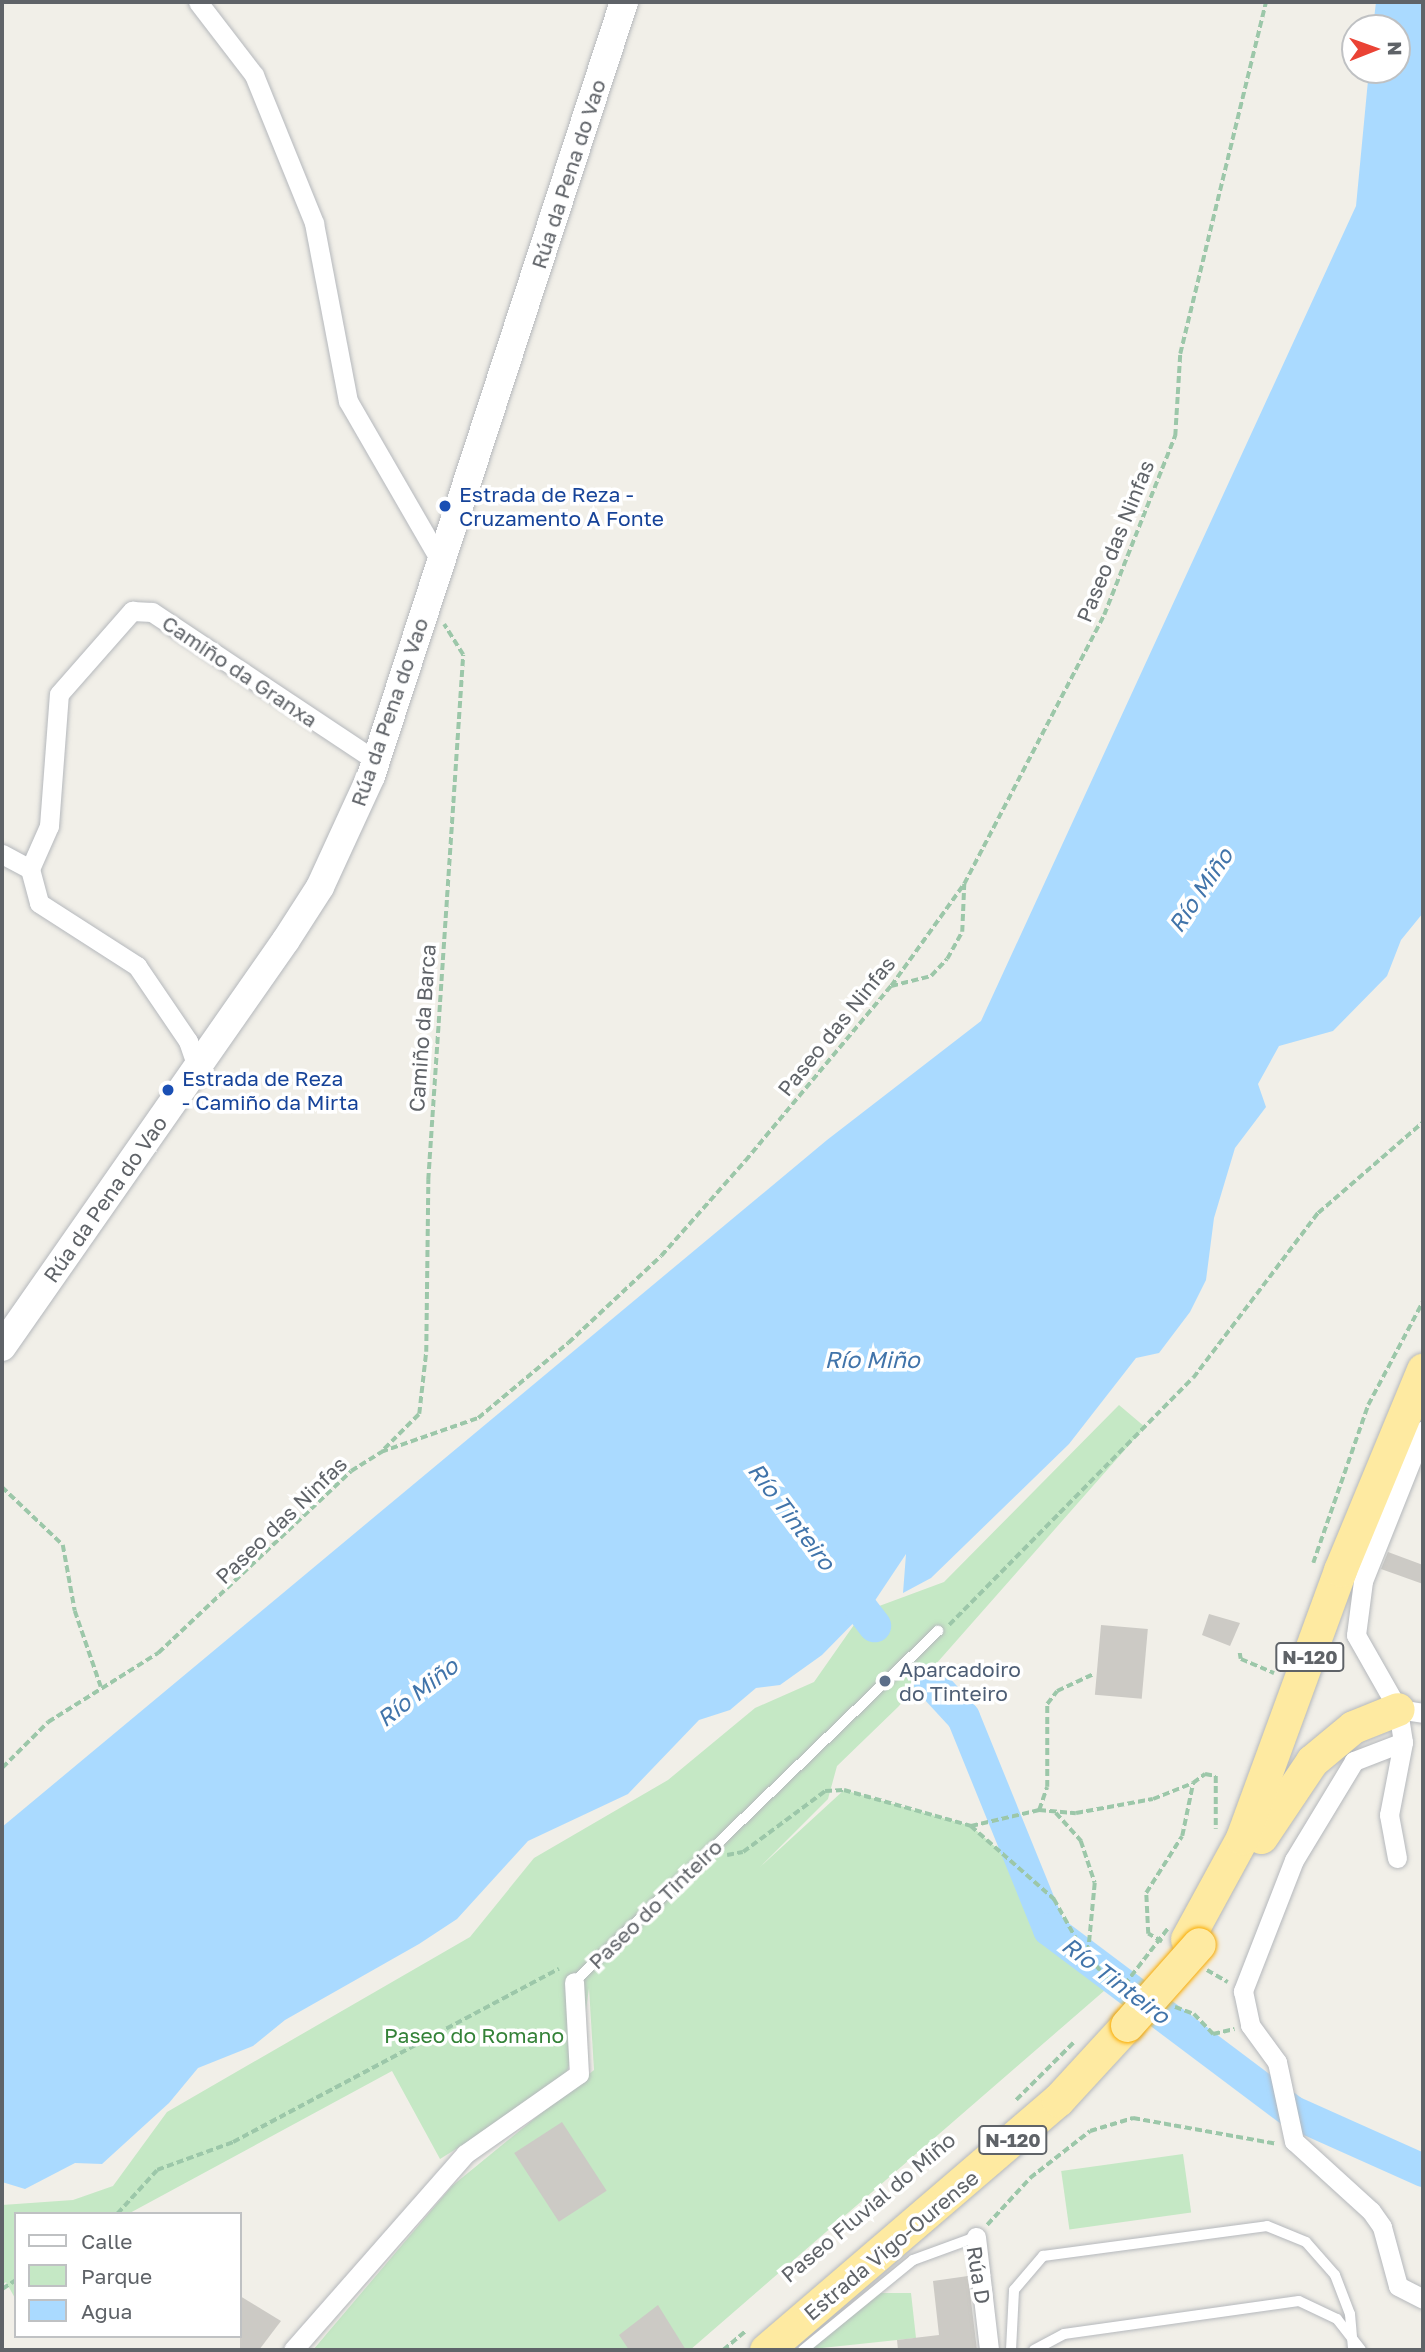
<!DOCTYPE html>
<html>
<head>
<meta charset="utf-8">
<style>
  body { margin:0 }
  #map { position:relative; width:1425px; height:2352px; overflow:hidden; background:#f1efe8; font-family:"Golos Text",sans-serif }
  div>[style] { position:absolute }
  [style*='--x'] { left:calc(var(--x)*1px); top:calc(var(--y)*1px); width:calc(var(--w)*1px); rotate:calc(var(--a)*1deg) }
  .green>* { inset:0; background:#c5e8c5; transform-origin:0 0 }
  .water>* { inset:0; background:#aadaff }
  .river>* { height:33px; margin:-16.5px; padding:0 16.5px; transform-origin:16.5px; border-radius:16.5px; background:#aadaff }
  .building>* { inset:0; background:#cccac5; transform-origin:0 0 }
  .path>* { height:3.5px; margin-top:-1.75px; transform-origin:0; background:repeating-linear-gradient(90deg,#9cc7a9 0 7px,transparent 0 10.5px) }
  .roads { filter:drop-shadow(0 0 2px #b5b8bc) drop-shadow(0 0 2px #b5b8bc) }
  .service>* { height:10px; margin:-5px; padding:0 5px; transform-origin:5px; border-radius:5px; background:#fff }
  .minor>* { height:19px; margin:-9.5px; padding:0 9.5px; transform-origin:9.5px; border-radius:9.5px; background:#fff }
  .secondary>* { height:28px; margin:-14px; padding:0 14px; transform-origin:14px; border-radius:14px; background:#fff }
  .trunk>* { height:33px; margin:-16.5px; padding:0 16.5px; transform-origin:16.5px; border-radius:16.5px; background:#feeaa1 }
  .path-bridge>* { height:3.5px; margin-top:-1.75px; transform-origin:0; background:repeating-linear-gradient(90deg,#9cc7a9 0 7px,transparent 0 10.5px) }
  .bridges { filter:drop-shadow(0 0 2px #f9ab00) drop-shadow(0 0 2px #f9ab00) }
  .trunk-bridge>* { height:33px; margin:-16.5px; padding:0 16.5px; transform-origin:16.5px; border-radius:16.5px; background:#feeaa1 }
  .dots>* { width:19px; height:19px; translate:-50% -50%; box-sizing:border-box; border:4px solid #fff; border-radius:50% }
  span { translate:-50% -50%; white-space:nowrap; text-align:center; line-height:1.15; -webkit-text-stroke:7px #fff; paint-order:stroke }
  .shield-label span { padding:2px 5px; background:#fff; border:2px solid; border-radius:5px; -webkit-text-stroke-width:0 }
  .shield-label { font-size:19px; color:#5f6368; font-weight:700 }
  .street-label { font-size:21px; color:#5f6368 }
  .transit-label { font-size:21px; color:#164399 }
  .left { translate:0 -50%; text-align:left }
  .service-label { font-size:21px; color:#4e5e75 }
  .park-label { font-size:21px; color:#348238 }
  .water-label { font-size:23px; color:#4174aa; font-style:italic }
  .frame { position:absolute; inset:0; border:4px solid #5f6368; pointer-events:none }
  .legend { position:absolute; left:14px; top:2212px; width:228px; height:126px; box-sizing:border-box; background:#fff; border:2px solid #bfc1c3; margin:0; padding:9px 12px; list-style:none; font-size:21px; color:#5f6368 }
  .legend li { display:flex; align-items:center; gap:14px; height:35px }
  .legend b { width:35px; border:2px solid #bfc1c3 }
  .north { position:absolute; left:1341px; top:14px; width:70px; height:70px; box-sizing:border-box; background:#fff; border:2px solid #bfc1c3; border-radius:50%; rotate:89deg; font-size:19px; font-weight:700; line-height:28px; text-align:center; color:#5f6368 }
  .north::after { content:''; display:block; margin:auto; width:24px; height:32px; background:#ea4335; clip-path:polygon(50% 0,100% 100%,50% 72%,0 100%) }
</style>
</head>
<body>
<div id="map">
  <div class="green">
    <i style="clip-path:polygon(1119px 1405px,1145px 1427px,898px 1707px,837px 1766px,828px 1799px,760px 1867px,844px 1790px,971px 1826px,1019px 1867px,1042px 1938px,1112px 1984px,690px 2350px,313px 2350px,452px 2186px,594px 2070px,589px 1988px,584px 2025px,563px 2082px,440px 2159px,392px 2071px,128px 2214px,16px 2214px,16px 2300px,6px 2282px,2px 2285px,2px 2205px,73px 2200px,113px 2186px,167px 2112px,470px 1937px,534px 1858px,668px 1780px,755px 1708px,814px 1682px,863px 1612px,944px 1582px)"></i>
    <i style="left:1183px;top:2154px;width:59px;height:123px;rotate:82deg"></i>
    <i style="clip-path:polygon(872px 2293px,911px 2293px,916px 2338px,803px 2350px)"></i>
  </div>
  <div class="water">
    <i style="clip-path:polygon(1376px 2px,1423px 2px,1423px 913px,1401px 940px,1387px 976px,1333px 1031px,1279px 1046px,1258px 1084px,1266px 1107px,1235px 1148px,1214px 1218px,1206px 1280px,1190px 1312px,1159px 1353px,1136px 1358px,1069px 1444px,931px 1578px,903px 1593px,906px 1554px,874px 1602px,822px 1655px,780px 1685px,756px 1688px,730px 1710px,699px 1720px,628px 1794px,528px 1841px,457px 1919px,419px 1944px,285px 2020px,253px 2046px,198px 2068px,169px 2103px,102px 2164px,75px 2163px,25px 2189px,2px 2182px,2px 1827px,827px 1140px,981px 1021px,1356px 206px,1369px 70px,1397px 70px,1397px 28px,1373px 28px)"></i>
  </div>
  <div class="river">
    <i style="--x:837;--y:1577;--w:61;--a:52.4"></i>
    <i style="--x:929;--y:1680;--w:50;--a:47.4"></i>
    <i style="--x:963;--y:1717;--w:229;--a:67.9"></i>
    <i style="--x:1049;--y:1929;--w:303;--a:36.9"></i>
    <i style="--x:1291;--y:2111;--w:145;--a:24.1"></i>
  </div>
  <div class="building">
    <i style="clip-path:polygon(1388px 1552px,1423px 1565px,1423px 1584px,1381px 1569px)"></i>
    <i style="clip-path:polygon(1209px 1614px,1240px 1623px,1230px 1646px,1202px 1635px)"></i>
    <i style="left:1101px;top:1625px;width:47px;height:70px;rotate:5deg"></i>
    <i style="left:562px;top:2122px;width:82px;height:57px;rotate:57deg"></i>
    <i style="clip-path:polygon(968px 2276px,977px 2350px,898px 2350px,897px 2340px,939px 2335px,933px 2281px)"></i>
    <i style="clip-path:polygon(240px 2296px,281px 2321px,259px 2350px,240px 2350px)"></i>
    <i style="clip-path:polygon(658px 2305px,686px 2350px,629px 2350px,619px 2335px)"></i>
  </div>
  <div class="path">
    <i style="--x:891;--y:986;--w:41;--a:-14"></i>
    <i style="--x:931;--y:976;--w:23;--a:-47"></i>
    <i style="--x:947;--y:959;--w:31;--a:-61"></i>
    <i style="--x:962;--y:932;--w:48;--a:-87.6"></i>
    <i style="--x:384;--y:1449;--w:49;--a:-45"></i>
    <i style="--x:419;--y:1414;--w:62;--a:-83.6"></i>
    <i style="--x:426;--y:1352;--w:172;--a:-89.3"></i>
    <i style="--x:428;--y:1180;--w:526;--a:-86.19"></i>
    <i style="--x:463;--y:655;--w:36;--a:-122"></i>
    <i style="--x:2;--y:1487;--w:84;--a:43.6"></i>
    <i style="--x:63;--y:1545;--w:67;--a:79.7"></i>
    <i style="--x:75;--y:1611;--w:80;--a:71.1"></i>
    <i style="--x:1313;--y:1563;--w:167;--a:-70.8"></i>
    <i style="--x:1368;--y:1405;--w:118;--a:-62.1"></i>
    <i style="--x:949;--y:1625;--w:347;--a:-45.4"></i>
    <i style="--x:1193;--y:1378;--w:207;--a:-52.9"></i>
    <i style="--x:1318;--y:1213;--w:139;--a:-40.9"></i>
    <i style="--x:1240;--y:1653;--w:6;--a:81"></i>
    <i style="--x:1241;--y:1659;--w:36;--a:23"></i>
    <i style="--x:2;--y:1768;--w:65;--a:-45"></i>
    <i style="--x:48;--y:1722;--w:130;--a:-32.1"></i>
    <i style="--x:158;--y:1653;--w:265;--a:-43.3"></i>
    <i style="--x:351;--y:1471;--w:36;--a:-32"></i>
    <i style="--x:381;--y:1452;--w:103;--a:-19.3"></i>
    <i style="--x:478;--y:1418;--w:117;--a:-39.8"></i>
    <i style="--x:568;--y:1343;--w:127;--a:-43.1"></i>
    <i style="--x:661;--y:1256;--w:127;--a:-48.5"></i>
    <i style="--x:745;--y:1161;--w:228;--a:-50.2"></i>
    <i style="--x:891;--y:986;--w:125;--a:-54.4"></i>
    <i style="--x:964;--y:884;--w:303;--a:-62.5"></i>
    <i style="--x:1104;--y:615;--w:193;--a:-68.4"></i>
    <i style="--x:1175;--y:436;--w:82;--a:-86.5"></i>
    <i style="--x:1180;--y:354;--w:362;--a:-76.3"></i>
    <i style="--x:1039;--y:1810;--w:24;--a:-71"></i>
    <i style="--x:1047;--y:1787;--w:83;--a:-90"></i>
    <i style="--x:1047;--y:1704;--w:16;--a:-52"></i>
    <i style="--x:1057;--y:1691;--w:40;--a:-25"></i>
    <i style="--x:1056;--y:1813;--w:38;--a:48"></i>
    <i style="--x:1081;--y:1841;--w:44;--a:71.6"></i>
    <i style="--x:1095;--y:1883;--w:73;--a:95.5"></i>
    <i style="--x:971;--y:1826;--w:111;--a:41.3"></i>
    <i style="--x:1054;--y:1899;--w:57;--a:60.8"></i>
    <i style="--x:1082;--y:1949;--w:46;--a:49.4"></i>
    <i style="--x:1112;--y:1984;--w:14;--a:21"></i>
    <i style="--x:727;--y:1855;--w:16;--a:-11"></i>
    <i style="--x:743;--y:1852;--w:102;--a:-36.6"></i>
    <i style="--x:825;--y:1791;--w:19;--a:-3"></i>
    <i style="--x:844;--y:1790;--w:132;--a:15.8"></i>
    <i style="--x:971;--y:1826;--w:70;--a:-13.2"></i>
    <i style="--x:1039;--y:1810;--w:37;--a:5"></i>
    <i style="--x:1076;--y:1813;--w:78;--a:-10.3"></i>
    <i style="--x:1153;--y:1799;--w:43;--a:-21.8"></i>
    <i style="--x:1162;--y:1942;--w:16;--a:-150"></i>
    <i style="--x:1148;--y:1934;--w:41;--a:-92.8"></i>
    <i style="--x:1146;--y:1893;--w:67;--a:-57.7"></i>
    <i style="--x:1182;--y:1836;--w:54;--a:-78.3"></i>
    <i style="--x:1193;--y:1783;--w:15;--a:-37"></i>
    <i style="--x:1205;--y:1774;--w:11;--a:10"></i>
    <i style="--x:1216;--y:1776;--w:53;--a:90"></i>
    <i style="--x:1207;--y:1970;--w:24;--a:30"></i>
    <i style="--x:1175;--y:2007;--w:20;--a:20"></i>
    <i style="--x:1194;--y:2014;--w:28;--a:46"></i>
    <i style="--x:1213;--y:2034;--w:22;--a:-13"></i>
    <i style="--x:1016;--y:2100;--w:83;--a:-45"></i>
    <i style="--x:117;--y:2214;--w:59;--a:-47.7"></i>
    <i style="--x:157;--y:2170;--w:81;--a:-20.2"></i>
    <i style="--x:233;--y:2142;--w:369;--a:-28"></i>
    <i style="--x:987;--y:2225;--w:64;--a:-47.5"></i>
    <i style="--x:1030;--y:2178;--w:76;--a:-38.1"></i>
    <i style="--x:1090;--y:2131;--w:45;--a:-16.8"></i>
    <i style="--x:1133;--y:2118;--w:146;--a:10.2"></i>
    <i style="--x:2;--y:2289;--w:17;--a:-33"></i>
    <i style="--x:723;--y:2350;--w:31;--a:-40"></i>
  </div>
  <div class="roads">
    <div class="service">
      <i style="--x:574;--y:1982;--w:506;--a:-43.96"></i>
      <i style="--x:803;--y:2350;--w:142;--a:-39.3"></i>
      <i style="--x:913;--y:2260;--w:67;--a:-20.1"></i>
      <i style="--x:1011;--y:2350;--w:60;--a:-87.1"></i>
      <i style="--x:1014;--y:2290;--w:45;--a:-49.5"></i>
      <i style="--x:1043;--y:2256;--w:226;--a:-7.6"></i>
      <i style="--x:1267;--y:2226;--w:42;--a:22.3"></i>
      <i style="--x:1306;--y:2242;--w:44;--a:48.7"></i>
      <i style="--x:1335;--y:2275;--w:42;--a:69"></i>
      <i style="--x:1350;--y:2314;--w:36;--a:85"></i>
      <i style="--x:1034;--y:2350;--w:34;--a:-28"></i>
      <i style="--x:1064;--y:2334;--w:237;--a:-8"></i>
      <i style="--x:1299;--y:2301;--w:42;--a:25.3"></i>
      <i style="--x:1337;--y:2319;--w:39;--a:52"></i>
    </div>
    <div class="minor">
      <i style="--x:198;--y:2;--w:92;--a:52.5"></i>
      <i style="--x:254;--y:75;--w:160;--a:67.9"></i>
      <i style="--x:314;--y:223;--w:181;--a:79.2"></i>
      <i style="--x:348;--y:401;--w:186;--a:60"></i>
      <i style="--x:2;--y:854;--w:32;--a:28"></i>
      <i style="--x:30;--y:869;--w:35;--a:75"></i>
      <i style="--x:39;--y:903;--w:117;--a:32.7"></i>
      <i style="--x:137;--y:966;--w:91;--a:55.8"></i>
      <i style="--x:188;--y:1041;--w:28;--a:71"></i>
      <i style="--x:30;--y:869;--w:47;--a:-66.2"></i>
      <i style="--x:49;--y:826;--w:132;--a:-85.7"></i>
      <i style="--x:59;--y:694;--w:111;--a:-48.7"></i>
      <i style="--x:132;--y:611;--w:20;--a:3"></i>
      <i style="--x:152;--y:612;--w:269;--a:33.6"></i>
      <i style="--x:1398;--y:1709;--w:25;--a:9"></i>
      <i style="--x:1403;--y:1742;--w:53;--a:158.8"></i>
      <i style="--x:1354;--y:1761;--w:116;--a:121.2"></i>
      <i style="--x:1294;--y:1860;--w:141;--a:111.3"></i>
      <i style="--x:1243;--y:1991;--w:35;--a:78"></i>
      <i style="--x:1250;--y:2025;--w:46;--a:53.9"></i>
      <i style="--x:1277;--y:2062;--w:81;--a:77.9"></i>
      <i style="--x:1294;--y:2141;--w:104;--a:42.3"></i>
      <i style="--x:1371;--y:2211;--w:19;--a:55"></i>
      <i style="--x:1382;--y:2227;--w:61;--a:74.8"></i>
      <i style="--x:1398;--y:2286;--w:28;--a:27"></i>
      <i style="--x:1397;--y:1858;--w:44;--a:-100.5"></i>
      <i style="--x:1389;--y:1815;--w:74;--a:-79.1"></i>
      <i style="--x:1403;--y:1742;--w:33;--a:-99"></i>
      <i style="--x:1398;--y:1709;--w:85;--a:-119.6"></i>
      <i style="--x:1356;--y:1635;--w:54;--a:-82.6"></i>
      <i style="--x:1363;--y:1581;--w:162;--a:-68.2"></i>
      <i style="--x:976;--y:2237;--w:114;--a:83.4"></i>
      <i style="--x:293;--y:2350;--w:261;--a:-48.7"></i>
      <i style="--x:465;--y:2154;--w:139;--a:-35.1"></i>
      <i style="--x:579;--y:2074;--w:92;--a:-93.1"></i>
    </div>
    <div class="secondary">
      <i style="--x:2;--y:1347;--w:496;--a:-55.1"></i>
      <i style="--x:286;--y:940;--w:63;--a:-57.3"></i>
      <i style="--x:320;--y:887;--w:122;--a:-65.3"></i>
      <i style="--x:371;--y:776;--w:814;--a:-71.9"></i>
    </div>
    <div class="trunk">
      <i style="--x:1261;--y:1837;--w:92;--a:-56.1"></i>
      <i style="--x:1312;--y:1761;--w:53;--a:-39.7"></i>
      <i style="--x:1353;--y:1727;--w:48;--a:-21.8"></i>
      <i style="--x:1187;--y:1939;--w:115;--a:-61.4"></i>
      <i style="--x:1242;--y:1838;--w:285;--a:-69.9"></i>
      <i style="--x:1340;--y:1570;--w:217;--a:-67.5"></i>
      <i style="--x:766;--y:2350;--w:384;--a:-40.6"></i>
      <i style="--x:1058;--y:2100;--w:102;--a:-47.4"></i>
    </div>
  </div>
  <div class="path-bridge">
    <i style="--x:1118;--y:1993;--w:82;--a:-52.4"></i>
  </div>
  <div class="bridges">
    <div class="trunk-bridge">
      <i style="--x:1127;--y:2025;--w:108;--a:-48.4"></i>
    </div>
  </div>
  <div class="dots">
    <i style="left:445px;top:506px;background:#1a4fb4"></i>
    <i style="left:168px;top:1090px;background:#1a4fb4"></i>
    <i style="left:885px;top:1681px;background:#5c6f8a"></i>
  </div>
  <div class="shield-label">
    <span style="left:1310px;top:1657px">N-120</span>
    <span style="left:1013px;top:2140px">N-120</span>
  </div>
  <div class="street-label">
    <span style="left:568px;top:174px;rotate:-72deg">Rúa da Pena do Vao</span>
    <span style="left:1115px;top:541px;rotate:-68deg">Paseo das Ninfas</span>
    <span style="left:240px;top:671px;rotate:34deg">Camiño da Granxa</span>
    <span style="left:389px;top:712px;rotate:-71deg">Rúa da Pena do Vao</span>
    <span style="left:836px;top:1026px;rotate:-51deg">Paseo das Ninfas</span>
    <span style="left:422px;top:1028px;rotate:-86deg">Camiño da Barca</span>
    <span style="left:105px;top:1199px;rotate:-55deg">Rúa da Pena do Vao</span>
    <span style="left:281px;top:1520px;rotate:-44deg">Paseo das Ninfas</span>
    <span style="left:655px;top:1904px;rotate:-44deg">Paseo do Tinteiro</span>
    <span style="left:868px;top:2207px;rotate:-40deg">Paseo Fluvial do Miño</span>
    <span style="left:891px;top:2245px;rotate:-40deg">Estrada Vigo-Ourense</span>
    <span style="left:979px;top:2275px;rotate:81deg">Rúa D</span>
  </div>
  <div class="transit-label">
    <span class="left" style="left:459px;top:506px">Estrada de Reza -<br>Cruzamento A Fonte</span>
    <span class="left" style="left:182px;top:1090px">Estrada de Reza<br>- Camiño da Mirta</span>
  </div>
  <div class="service-label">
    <span class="left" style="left:899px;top:1681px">Aparcadoiro<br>do Tinteiro</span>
  </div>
  <div class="park-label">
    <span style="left:474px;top:2035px">Paseo do Romano</span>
  </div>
  <div class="water-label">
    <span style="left:1200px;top:890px;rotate:-56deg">Río Miño</span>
    <span style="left:872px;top:1359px">Río Miño</span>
    <span style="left:792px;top:1516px;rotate:53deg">Río Tinteiro</span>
    <span style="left:417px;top:1692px;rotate:-38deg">Río Miño</span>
    <span style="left:1116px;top:1980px;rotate:37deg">Río Tinteiro</span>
  </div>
  <div class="frame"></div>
  <ul class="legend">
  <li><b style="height:9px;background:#fff"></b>Calle</li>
  <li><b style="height:19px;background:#c5e8c5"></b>Parque</li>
  <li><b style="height:19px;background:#aadaff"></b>Agua</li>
  </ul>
  <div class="north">N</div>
</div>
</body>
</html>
